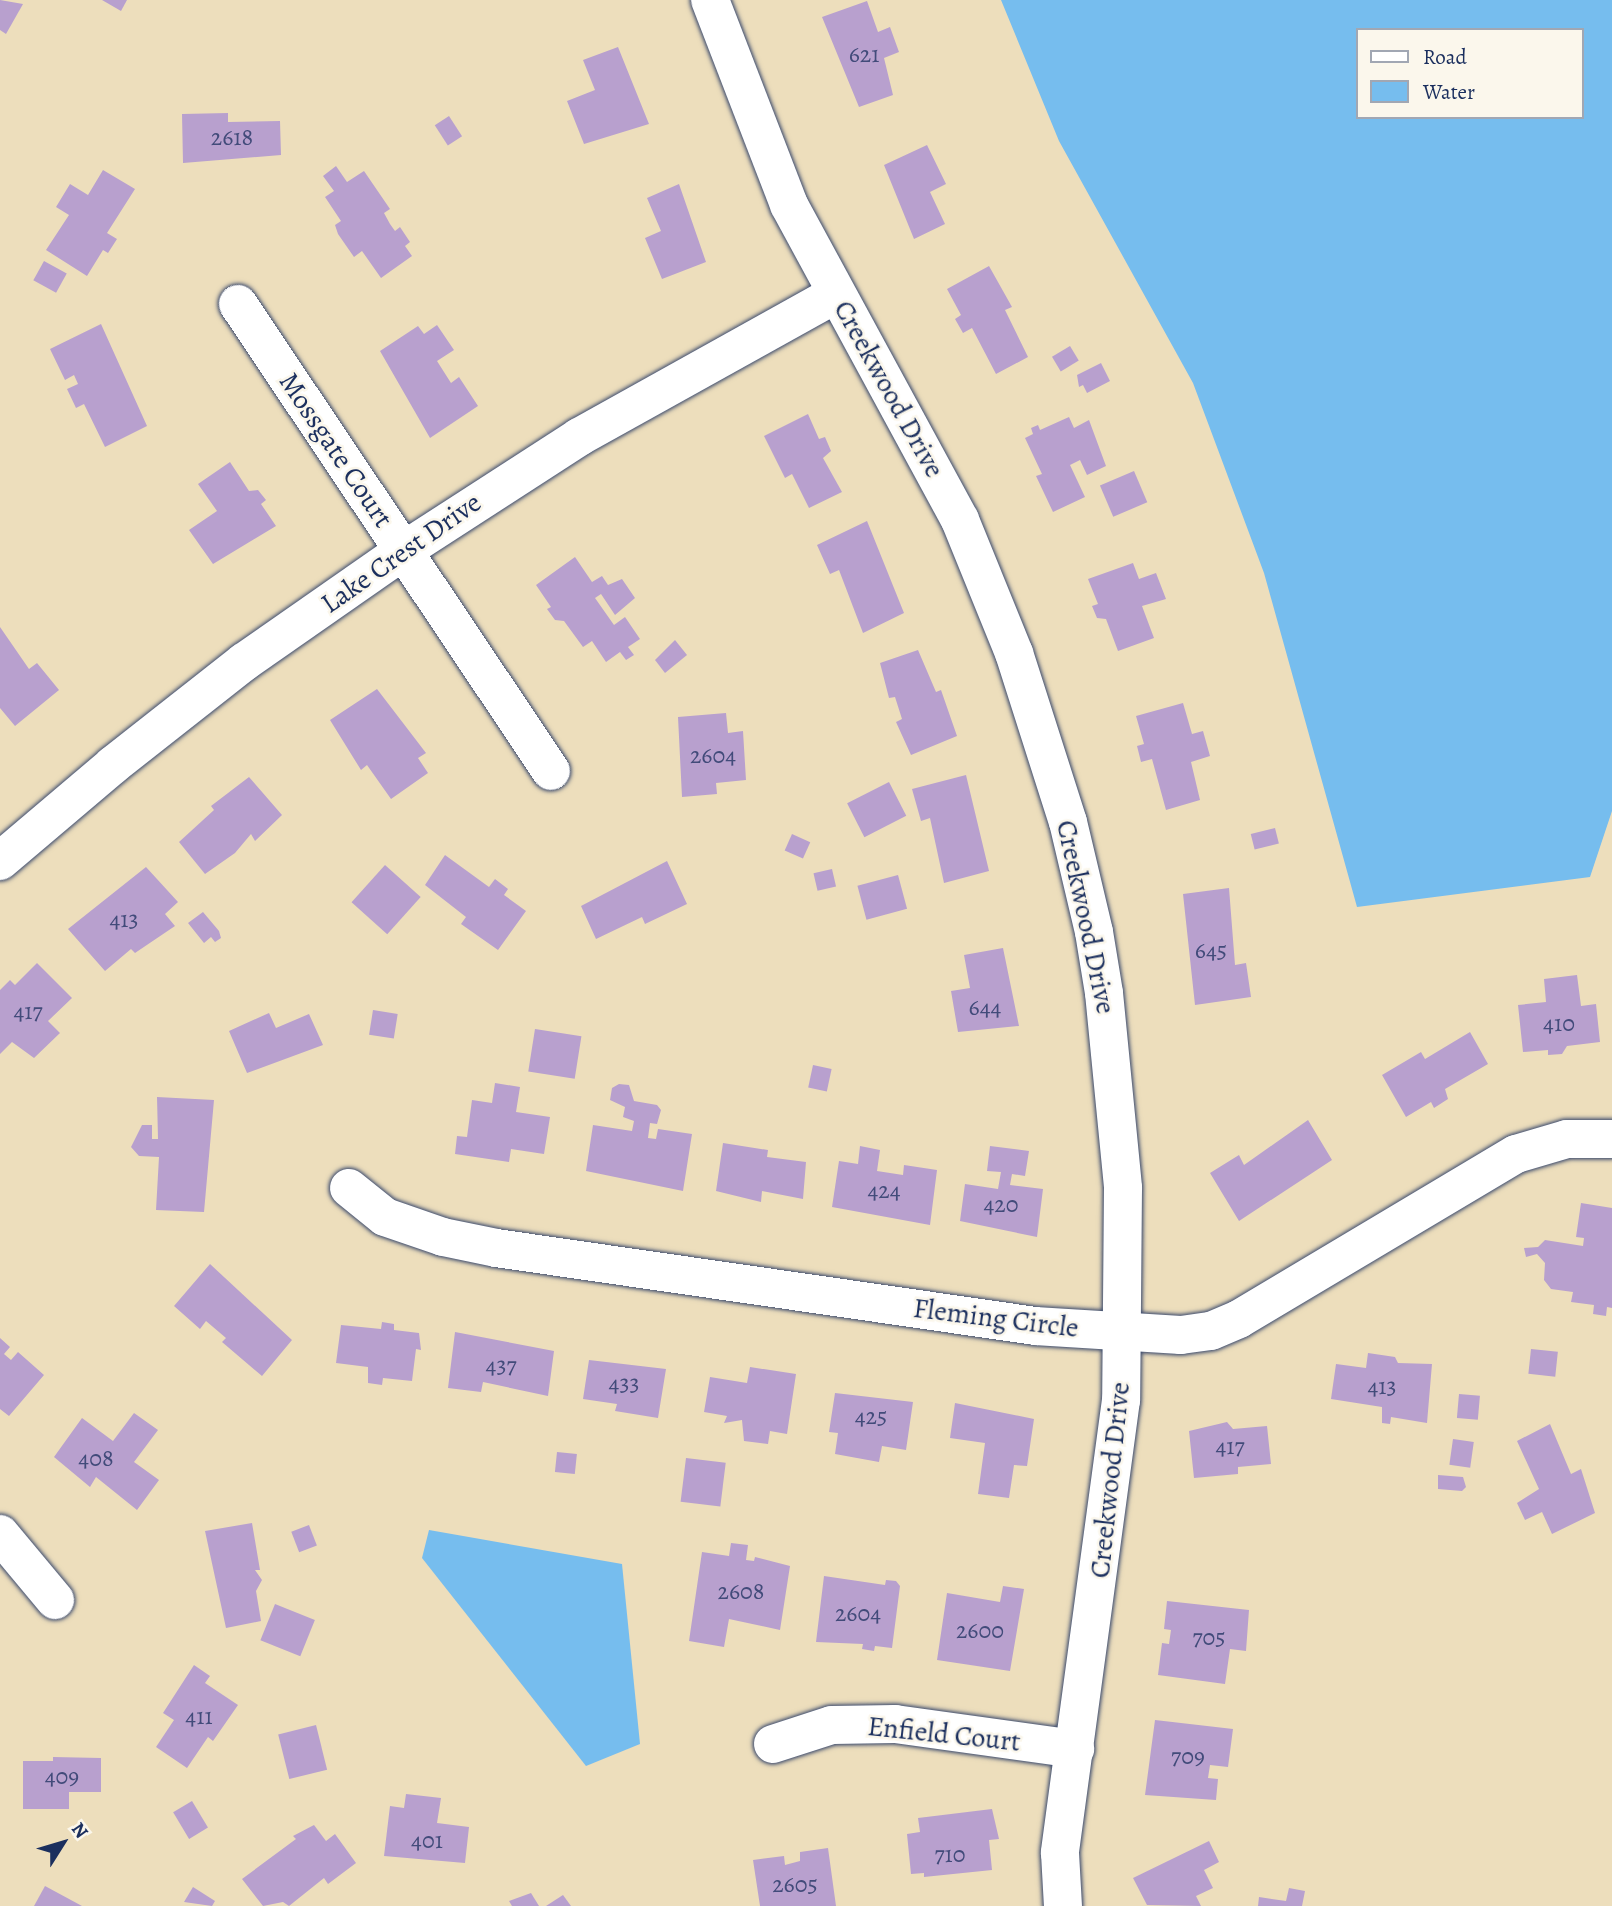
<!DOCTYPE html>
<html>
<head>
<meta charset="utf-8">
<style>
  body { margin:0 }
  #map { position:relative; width:1612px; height:1906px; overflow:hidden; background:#eddebc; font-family:Alegreya,serif }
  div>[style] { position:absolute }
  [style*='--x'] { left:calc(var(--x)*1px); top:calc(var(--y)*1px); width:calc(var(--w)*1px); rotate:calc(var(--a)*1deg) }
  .water>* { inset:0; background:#76bdee }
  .building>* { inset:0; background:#b8a0ce; transform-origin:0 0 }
  .roads { filter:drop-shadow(0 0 2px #3a496c) drop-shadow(0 0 2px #3a496c) }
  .minor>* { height:38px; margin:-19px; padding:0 19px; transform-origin:19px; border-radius:19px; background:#fff }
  span { translate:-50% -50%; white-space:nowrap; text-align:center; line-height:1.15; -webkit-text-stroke:5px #fbf7ec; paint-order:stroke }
  .number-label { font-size:24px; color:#424b7a }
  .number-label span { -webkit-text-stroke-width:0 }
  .street-label { font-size:28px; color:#1b2f5e }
  .legend { position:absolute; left:1356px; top:28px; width:228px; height:91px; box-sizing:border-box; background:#fbf7ec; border:2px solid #a1a7b3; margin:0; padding:9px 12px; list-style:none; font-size:21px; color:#1b2f5e }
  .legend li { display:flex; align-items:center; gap:14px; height:35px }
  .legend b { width:35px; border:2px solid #a1a7b3 }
  .north { position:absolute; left:28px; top:1808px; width:70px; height:70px; -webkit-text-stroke:5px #fbf7ec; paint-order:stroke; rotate:53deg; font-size:19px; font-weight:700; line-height:28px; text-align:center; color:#1b2f5e }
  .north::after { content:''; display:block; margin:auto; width:24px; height:32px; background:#1b2f5e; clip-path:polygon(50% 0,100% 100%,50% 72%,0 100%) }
</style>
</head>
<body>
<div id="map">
  <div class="water">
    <i style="clip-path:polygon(evenodd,1001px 0,1612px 0,1612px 811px,1590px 877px,1357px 907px,1264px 573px,1193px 383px,1059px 141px,1001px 0,1358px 30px,1582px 30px,1582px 117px,1358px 117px,1358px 30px)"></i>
    <i style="clip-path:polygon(429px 1530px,622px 1564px,640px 1744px,586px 1766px,422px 1558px)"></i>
  </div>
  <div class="building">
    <i style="clip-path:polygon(0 0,23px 4px,6px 34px,0 30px)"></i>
    <i style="clip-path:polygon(102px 0,127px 0,121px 11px)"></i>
    <i style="clip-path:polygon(867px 1px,878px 32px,890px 27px,899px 52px,884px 58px,893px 95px,859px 107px,822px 17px)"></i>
    <i style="clip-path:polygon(618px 47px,649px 124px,584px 144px,567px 101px,595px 90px,583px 60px)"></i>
    <i style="clip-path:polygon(228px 113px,228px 122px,280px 121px,281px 155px,183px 163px,182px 114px)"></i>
    <i style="left:449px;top:116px;width:24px;height:17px;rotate:57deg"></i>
    <i style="clip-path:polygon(927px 145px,946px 184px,930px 192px,945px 224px,914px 239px,884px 165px)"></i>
    <i style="clip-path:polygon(336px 166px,347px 182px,364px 171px,390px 209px,384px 213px,390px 224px,395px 231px,400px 227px,410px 242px,405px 246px,412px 256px,381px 278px,362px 251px,354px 257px,338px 234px,335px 225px,341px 221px,325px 197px,334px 191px,323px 176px)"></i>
    <i style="clip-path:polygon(103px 170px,135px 189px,107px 233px,117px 239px,108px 253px,103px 250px,87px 276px,46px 250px,69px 215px,56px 207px,70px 184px,88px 195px)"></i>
    <i style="clip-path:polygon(679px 184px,706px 262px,662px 279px,645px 238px,661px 231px,647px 198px)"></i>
    <i style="left:44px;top:261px;width:26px;height:22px;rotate:29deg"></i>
    <i style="clip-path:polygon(989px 266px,1012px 307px,1005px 310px,1028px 357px,996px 374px,972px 328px,963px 333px,955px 319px,961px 315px,947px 289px)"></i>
    <i style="clip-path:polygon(101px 324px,147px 426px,105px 447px,84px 404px,76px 408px,67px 389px,78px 384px,74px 375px,65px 380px,50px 349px)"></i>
    <i style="clip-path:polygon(437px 325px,454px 350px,437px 361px,451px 383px,459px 377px,478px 406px,430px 438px,380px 351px,418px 326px,424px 334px)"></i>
    <i style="left:1070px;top:346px;width:17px;height:21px;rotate:59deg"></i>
    <i style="clip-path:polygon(1101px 363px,1110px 381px,1087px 393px,1083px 385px,1079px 387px,1077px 375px)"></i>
    <i style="clip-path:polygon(808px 414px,819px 439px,825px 437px,831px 451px,823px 458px,842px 492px,809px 508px,792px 474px,785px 478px,764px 436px)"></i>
    <i style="clip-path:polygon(1069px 417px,1074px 428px,1089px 420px,1106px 466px,1087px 475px,1080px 460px,1070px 465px,1085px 497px,1053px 512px,1036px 476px,1042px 474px,1025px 438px,1033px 434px,1031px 428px,1038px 425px,1040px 430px)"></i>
    <i style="clip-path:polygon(230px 462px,249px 491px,258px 490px,266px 500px,261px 504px,276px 526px,213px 564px,189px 530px,217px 511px,198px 484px)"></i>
    <i style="left:1134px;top:471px;width:34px;height:37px;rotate:67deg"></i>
    <i style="clip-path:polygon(867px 521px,904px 613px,863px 633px,839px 570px,830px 574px,817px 545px)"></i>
    <i style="clip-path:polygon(575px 557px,592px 582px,602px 576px,608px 585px,622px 579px,635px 598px,615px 615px,601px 594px,595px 598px,614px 625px,625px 617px,640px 639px,628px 647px,634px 655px,626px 660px,620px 652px,606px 662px,592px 641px,583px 647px,564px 621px,555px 620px,547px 609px,551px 607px,536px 585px)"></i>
    <i style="clip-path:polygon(1133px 563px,1139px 579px,1156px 573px,1166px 599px,1142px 606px,1154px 638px,1118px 651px,1106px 619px,1097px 618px,1092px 606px,1098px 604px,1088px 579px)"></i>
    <i style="clip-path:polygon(0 627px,29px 669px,37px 663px,59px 690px,15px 726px,0 708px)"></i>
    <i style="clip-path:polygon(675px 640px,687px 655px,665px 673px,655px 660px)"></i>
    <i style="clip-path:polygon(918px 650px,936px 692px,941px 690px,957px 736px,911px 755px,896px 722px,902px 719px,895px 697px,889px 698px,880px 663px)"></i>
    <i style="clip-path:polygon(377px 689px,426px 753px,418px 758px,428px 773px,391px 799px,367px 765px,361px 770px,330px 720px)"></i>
    <i style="clip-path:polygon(1183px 703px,1192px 734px,1203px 731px,1210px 756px,1191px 762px,1200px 800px,1166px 810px,1152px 759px,1141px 762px,1137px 746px,1144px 744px,1136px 716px)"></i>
    <i style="clip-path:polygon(726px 713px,728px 733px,743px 731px,746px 780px,716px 783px,717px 794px,682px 797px,678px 717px)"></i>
    <i style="clip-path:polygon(966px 775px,989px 871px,944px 883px,930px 818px,921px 821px,912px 789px)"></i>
    <i style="clip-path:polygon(249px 777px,282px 815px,255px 841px,251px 834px,235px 853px,205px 874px,179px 842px,214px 810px,211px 806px)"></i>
    <i style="left:889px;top:782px;width:38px;height:47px;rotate:63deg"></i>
    <i style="left:1275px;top:828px;width:16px;height:25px;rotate:76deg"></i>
    <i style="left:792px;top:834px;width:20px;height:18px;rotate:24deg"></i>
    <i style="clip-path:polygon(445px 855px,489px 887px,495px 879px,508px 889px,504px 895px,526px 911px,498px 950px,461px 924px,466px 917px,425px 885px)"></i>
    <i style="clip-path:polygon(667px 861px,687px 904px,645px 924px,642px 917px,596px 939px,581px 906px)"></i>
    <i style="left:385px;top:865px;width:48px;height:50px;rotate:42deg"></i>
    <i style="clip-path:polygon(146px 867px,178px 902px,165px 914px,175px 926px,135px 953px,131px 949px,105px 971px,68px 929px)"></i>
    <i style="left:832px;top:869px;width:18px;height:19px;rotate:77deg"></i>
    <i style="left:898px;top:875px;width:35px;height:42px;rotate:75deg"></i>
    <i style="clip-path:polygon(1229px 888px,1235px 965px,1246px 963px,1251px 997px,1195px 1005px,1183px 894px)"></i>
    <i style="clip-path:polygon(203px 912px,219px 931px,221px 938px,215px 942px,211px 937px,204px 943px,188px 923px)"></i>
    <i style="clip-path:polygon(1003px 948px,1019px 1026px,958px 1032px,951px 991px,970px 988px,964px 955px)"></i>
    <i style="clip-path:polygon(37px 963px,72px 998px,48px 1021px,60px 1033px,34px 1058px,12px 1042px,0 1054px,0 990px,10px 980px,15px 985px)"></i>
    <i style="clip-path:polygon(1577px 975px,1581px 1006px,1596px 1004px,1600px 1042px,1567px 1046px,1562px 1054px,1548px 1055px,1548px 1050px,1523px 1052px,1518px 1005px,1546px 1002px,1544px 979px)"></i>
    <i style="left:373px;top:1010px;width:25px;height:25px;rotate:9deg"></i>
    <i style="clip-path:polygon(269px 1013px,276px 1028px,309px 1014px,323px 1045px,247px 1073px,229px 1031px)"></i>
    <i style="left:535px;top:1029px;width:47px;height:43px;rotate:9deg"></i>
    <i style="clip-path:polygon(1470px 1032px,1488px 1064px,1445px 1089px,1448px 1099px,1434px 1108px,1431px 1102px,1406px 1117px,1382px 1075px,1421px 1052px,1425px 1059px)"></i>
    <i style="left:813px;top:1065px;width:19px;height:23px;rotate:12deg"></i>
    <i style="clip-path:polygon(495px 1083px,520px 1087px,516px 1112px,550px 1117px,544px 1154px,511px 1149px,509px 1162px,455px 1154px,457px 1136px,467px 1137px,472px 1100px,492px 1103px)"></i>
    <i style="clip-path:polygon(619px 1084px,629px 1085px,634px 1101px,657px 1105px,661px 1110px,657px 1124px,650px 1123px,648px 1138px,656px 1139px,658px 1129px,692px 1134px,683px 1191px,586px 1171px,593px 1125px,632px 1131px,634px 1121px,623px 1117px,625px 1107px,610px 1100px,612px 1088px)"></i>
    <i style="clip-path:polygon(157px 1097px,214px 1100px,204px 1212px,156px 1210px,159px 1157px,139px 1156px,131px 1147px,142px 1125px,152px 1125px,152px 1139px,158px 1139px)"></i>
    <i style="clip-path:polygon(1308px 1120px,1332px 1160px,1239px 1221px,1210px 1173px,1239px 1155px,1244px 1165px)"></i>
    <i style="clip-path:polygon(723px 1143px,768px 1150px,767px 1157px,806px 1162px,803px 1199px,762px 1191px,761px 1202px,716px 1191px)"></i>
    <i style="clip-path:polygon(860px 1146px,880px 1150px,877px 1171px,903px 1175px,904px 1165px,937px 1170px,930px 1225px,832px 1207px,839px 1161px,858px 1164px)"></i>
    <i style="clip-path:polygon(990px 1146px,1029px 1151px,1025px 1176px,1012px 1174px,1010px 1185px,1043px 1189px,1037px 1237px,960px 1221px,965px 1184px,998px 1189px,1001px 1172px,987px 1171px)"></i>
    <i style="clip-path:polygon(1581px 1203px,1612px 1208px,1612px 1308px,1607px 1307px,1606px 1316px,1593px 1314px,1594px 1305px,1571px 1302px,1573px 1292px,1551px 1289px,1544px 1280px,1545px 1263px,1537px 1254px,1526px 1257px,1524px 1248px,1538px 1247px,1545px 1240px,1583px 1246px,1584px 1238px,1576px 1237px)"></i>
    <i style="clip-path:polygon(210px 1264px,292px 1340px,262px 1376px,222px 1342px,226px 1338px,206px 1321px,200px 1329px,174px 1306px)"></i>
    <i style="clip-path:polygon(382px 1322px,394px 1324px,394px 1330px,419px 1333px,421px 1350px,416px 1349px,412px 1381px,383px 1378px,382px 1385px,368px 1383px,368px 1367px,336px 1363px,341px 1325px,381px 1329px)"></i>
    <i style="clip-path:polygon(455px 1332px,554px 1351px,548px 1396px,483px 1382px,481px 1392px,448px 1388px)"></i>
    <i style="clip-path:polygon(0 1338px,10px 1347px,4px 1354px,11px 1360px,18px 1352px,44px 1375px,9px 1416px,0 1409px)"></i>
    <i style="left:1531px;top:1349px;width:27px;height:25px;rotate:6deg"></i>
    <i style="clip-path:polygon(1368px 1353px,1395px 1357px,1398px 1363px,1432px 1364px,1427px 1423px,1391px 1417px,1390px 1424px,1382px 1423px,1382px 1407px,1331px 1399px,1336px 1364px,1366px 1368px)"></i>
    <i style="clip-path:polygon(589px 1360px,666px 1369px,658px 1418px,615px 1411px,617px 1404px,583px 1399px)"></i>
    <i style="clip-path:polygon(750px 1367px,796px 1374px,787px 1434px,770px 1431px,768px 1444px,744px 1441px,742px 1420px,724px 1423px,727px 1416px,704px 1412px,710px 1377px,747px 1383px)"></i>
    <i style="clip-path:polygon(835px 1393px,913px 1402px,906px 1450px,882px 1446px,879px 1462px,835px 1454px,838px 1433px,829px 1432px)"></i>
    <i style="left:1459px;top:1394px;width:21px;height:24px;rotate:5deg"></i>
    <i style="clip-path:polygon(955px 1403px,1034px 1419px,1027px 1466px,1014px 1465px,1009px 1498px,978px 1494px,985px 1443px,950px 1438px)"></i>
    <i style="clip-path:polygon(134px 1413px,158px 1430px,134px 1462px,159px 1480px,137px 1510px,96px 1477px,90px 1487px,54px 1457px,82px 1418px,113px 1441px)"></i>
    <i style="clip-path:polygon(1227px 1422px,1233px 1429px,1267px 1426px,1271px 1464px,1238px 1467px,1238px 1474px,1194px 1478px,1189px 1431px)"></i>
    <i style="clip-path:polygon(1550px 1424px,1571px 1474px,1581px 1469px,1595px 1513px,1552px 1534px,1542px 1512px,1525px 1520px,1517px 1503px,1539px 1489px,1517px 1441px)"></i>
    <i style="left:1453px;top:1439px;width:21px;height:26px;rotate:8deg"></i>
    <i style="left:557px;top:1452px;width:20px;height:20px;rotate:6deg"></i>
    <i style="left:686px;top:1458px;width:40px;height:44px;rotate:7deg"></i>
    <i style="clip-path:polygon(1438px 1475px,1463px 1477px,1466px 1487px,1462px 1491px,1438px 1489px)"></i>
    <i style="clip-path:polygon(252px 1523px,260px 1570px,255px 1570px,262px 1580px,256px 1591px,261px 1621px,226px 1628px,205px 1531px)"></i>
    <i style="left:309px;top:1525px;width:22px;height:19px;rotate:69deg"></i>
    <i style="clip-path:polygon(731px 1543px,748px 1545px,746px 1560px,754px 1561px,755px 1557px,790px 1566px,780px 1630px,729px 1619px,724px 1647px,689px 1641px,702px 1552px,729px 1556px)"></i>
    <i style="clip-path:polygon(824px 1576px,885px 1585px,886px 1580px,896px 1581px,900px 1586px,892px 1648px,875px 1646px,874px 1651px,862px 1649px,863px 1644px,816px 1642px)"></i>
    <i style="clip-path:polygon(1003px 1586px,1024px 1589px,1010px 1671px,937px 1660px,947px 1593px,1000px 1602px)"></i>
    <i style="clip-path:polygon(1167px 1601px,1249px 1610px,1246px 1651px,1230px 1649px,1225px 1684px,1158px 1675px,1162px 1643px,1169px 1644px,1171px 1630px,1164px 1629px)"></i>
    <i style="left:275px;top:1604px;width:43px;height:39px;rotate:22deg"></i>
    <i style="clip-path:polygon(194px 1665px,210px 1676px,205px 1683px,238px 1705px,213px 1741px,208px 1737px,187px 1768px,156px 1747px,174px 1720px,163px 1713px)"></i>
    <i style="clip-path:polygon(1155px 1720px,1233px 1729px,1228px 1767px,1210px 1765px,1208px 1778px,1218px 1779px,1216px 1800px,1145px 1795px)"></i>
    <i style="left:316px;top:1725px;width:46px;height:39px;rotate:76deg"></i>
    <i style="clip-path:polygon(53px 1757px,101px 1758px,101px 1792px,69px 1792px,69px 1809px,23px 1809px,23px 1761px,53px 1761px)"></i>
    <i style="clip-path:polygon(406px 1794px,441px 1798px,437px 1823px,469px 1827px,465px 1863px,384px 1856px,390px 1806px,404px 1808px)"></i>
    <i style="left:192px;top:1801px;width:31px;height:22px;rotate:59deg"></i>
    <i style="clip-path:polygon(992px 1809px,999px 1839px,989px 1840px,992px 1870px,924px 1877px,924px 1873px,911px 1874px,907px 1834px,920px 1832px,918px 1818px)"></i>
    <i style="clip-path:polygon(314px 1825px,326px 1841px,335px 1834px,356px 1863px,328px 1884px,324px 1878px,289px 1906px,283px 1902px,263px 1906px,242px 1879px,296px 1839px,293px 1836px)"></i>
    <i style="clip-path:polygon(1209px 1841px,1219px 1862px,1204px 1870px,1213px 1888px,1196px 1896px,1201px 1906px,1147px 1905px,1133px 1878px)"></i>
    <i style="clip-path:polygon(828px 1848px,836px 1906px,760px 1906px,753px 1860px,784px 1856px,785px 1865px,800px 1861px,800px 1852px)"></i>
    <i style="clip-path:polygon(45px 1886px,82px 1906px,34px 1906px)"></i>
    <i style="clip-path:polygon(193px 1887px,215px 1901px,212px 1906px,184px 1902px)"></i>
    <i style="clip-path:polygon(1289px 1888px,1305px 1891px,1302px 1906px,1258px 1906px,1259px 1897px,1286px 1901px)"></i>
    <i style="clip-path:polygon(531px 1893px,539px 1906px,512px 1906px,509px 1901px)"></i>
    <i style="clip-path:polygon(563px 1895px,571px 1906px,546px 1906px)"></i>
  </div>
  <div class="roads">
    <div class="minor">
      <i style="--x:710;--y:0;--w:220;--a:68.9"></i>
      <i style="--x:789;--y:205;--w:358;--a:61.5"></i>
      <i style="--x:960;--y:520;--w:144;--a:67.9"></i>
      <i style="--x:1014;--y:653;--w:177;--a:72.3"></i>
      <i style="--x:1068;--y:822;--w:113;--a:76.7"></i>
      <i style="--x:1094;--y:932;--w:62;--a:80.7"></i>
      <i style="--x:1104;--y:993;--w:196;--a:84.4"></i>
      <i style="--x:1123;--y:1188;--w:212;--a:90.5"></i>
      <i style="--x:1121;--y:1400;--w:457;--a:97.7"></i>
      <i style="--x:1060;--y:1853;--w:53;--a:86.8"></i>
      <i style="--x:238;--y:304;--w:562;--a:56.17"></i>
      <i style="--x:0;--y:861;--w:148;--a:-40.3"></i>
      <i style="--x:113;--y:765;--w:167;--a:-38.2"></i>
      <i style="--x:244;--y:662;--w:194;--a:-34.9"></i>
      <i style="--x:403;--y:551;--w:210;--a:-32.9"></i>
      <i style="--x:579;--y:437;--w:294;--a:-29.1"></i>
      <i style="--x:349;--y:1188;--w:46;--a:38.9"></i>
      <i style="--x:385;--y:1217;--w:61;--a:19"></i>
      <i style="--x:443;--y:1237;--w:54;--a:11.7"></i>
      <i style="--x:496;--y:1248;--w:545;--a:8.23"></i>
      <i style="--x:1035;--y:1326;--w:146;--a:3.5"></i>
      <i style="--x:1181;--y:1335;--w:30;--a:-8"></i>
      <i style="--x:1211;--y:1331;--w:30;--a:-23"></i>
      <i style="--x:1239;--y:1319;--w:322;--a:-30.8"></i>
      <i style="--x:1516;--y:1154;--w:53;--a:-16.4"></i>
      <i style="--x:1567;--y:1139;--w:45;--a:0"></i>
      <i style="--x:0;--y:1534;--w:86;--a:50.2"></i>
      <i style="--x:773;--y:1744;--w:62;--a:-17.9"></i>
      <i style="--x:832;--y:1725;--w:63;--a:-0.9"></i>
      <i style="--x:895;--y:1724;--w:182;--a:7.9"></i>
    </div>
  </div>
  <div class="number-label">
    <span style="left:864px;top:55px">621</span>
    <span style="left:232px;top:138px">2618</span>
    <span style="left:713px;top:756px">2604</span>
    <span style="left:124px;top:920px">413</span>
    <span style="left:1211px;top:951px">645</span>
    <span style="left:985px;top:1008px">644</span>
    <span style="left:28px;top:1012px">417</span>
    <span style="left:1559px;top:1024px">410</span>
    <span style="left:884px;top:1191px">424</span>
    <span style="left:1001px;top:1205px">420</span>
    <span style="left:501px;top:1366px">437</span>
    <span style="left:624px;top:1384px">433</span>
    <span style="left:1382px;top:1387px">413</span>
    <span style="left:871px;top:1417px">425</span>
    <span style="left:1230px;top:1447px">417</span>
    <span style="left:96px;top:1459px">408</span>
    <span style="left:741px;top:1592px">2608</span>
    <span style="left:858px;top:1614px">2604</span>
    <span style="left:980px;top:1631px">2600</span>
    <span style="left:1209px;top:1638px">705</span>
    <span style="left:199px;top:1717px">411</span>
    <span style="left:1188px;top:1757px">709</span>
    <span style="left:62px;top:1777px">409</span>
    <span style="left:427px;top:1841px">401</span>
    <span style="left:950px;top:1855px">710</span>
    <span style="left:795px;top:1885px">2605</span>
  </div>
  <div class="street-label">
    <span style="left:889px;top:389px;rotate:61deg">Creekwood Drive</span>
    <span style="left:336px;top:450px;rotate:56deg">Mossgate Court</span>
    <span style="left:401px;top:553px;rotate:-35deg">Lake Crest Drive</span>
    <span style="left:1086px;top:917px;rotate:78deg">Creekwood Drive</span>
    <span style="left:996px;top:1318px;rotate:7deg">Fleming Circle</span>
    <span style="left:1110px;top:1480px;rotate:-84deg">Creekwood Drive</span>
    <span style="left:944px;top:1734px;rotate:6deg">Enfield Court</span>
  </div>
  <ul class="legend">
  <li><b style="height:9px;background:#fff"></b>Road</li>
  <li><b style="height:19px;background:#76bdee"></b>Water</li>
  </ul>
  <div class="north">N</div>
</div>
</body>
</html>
